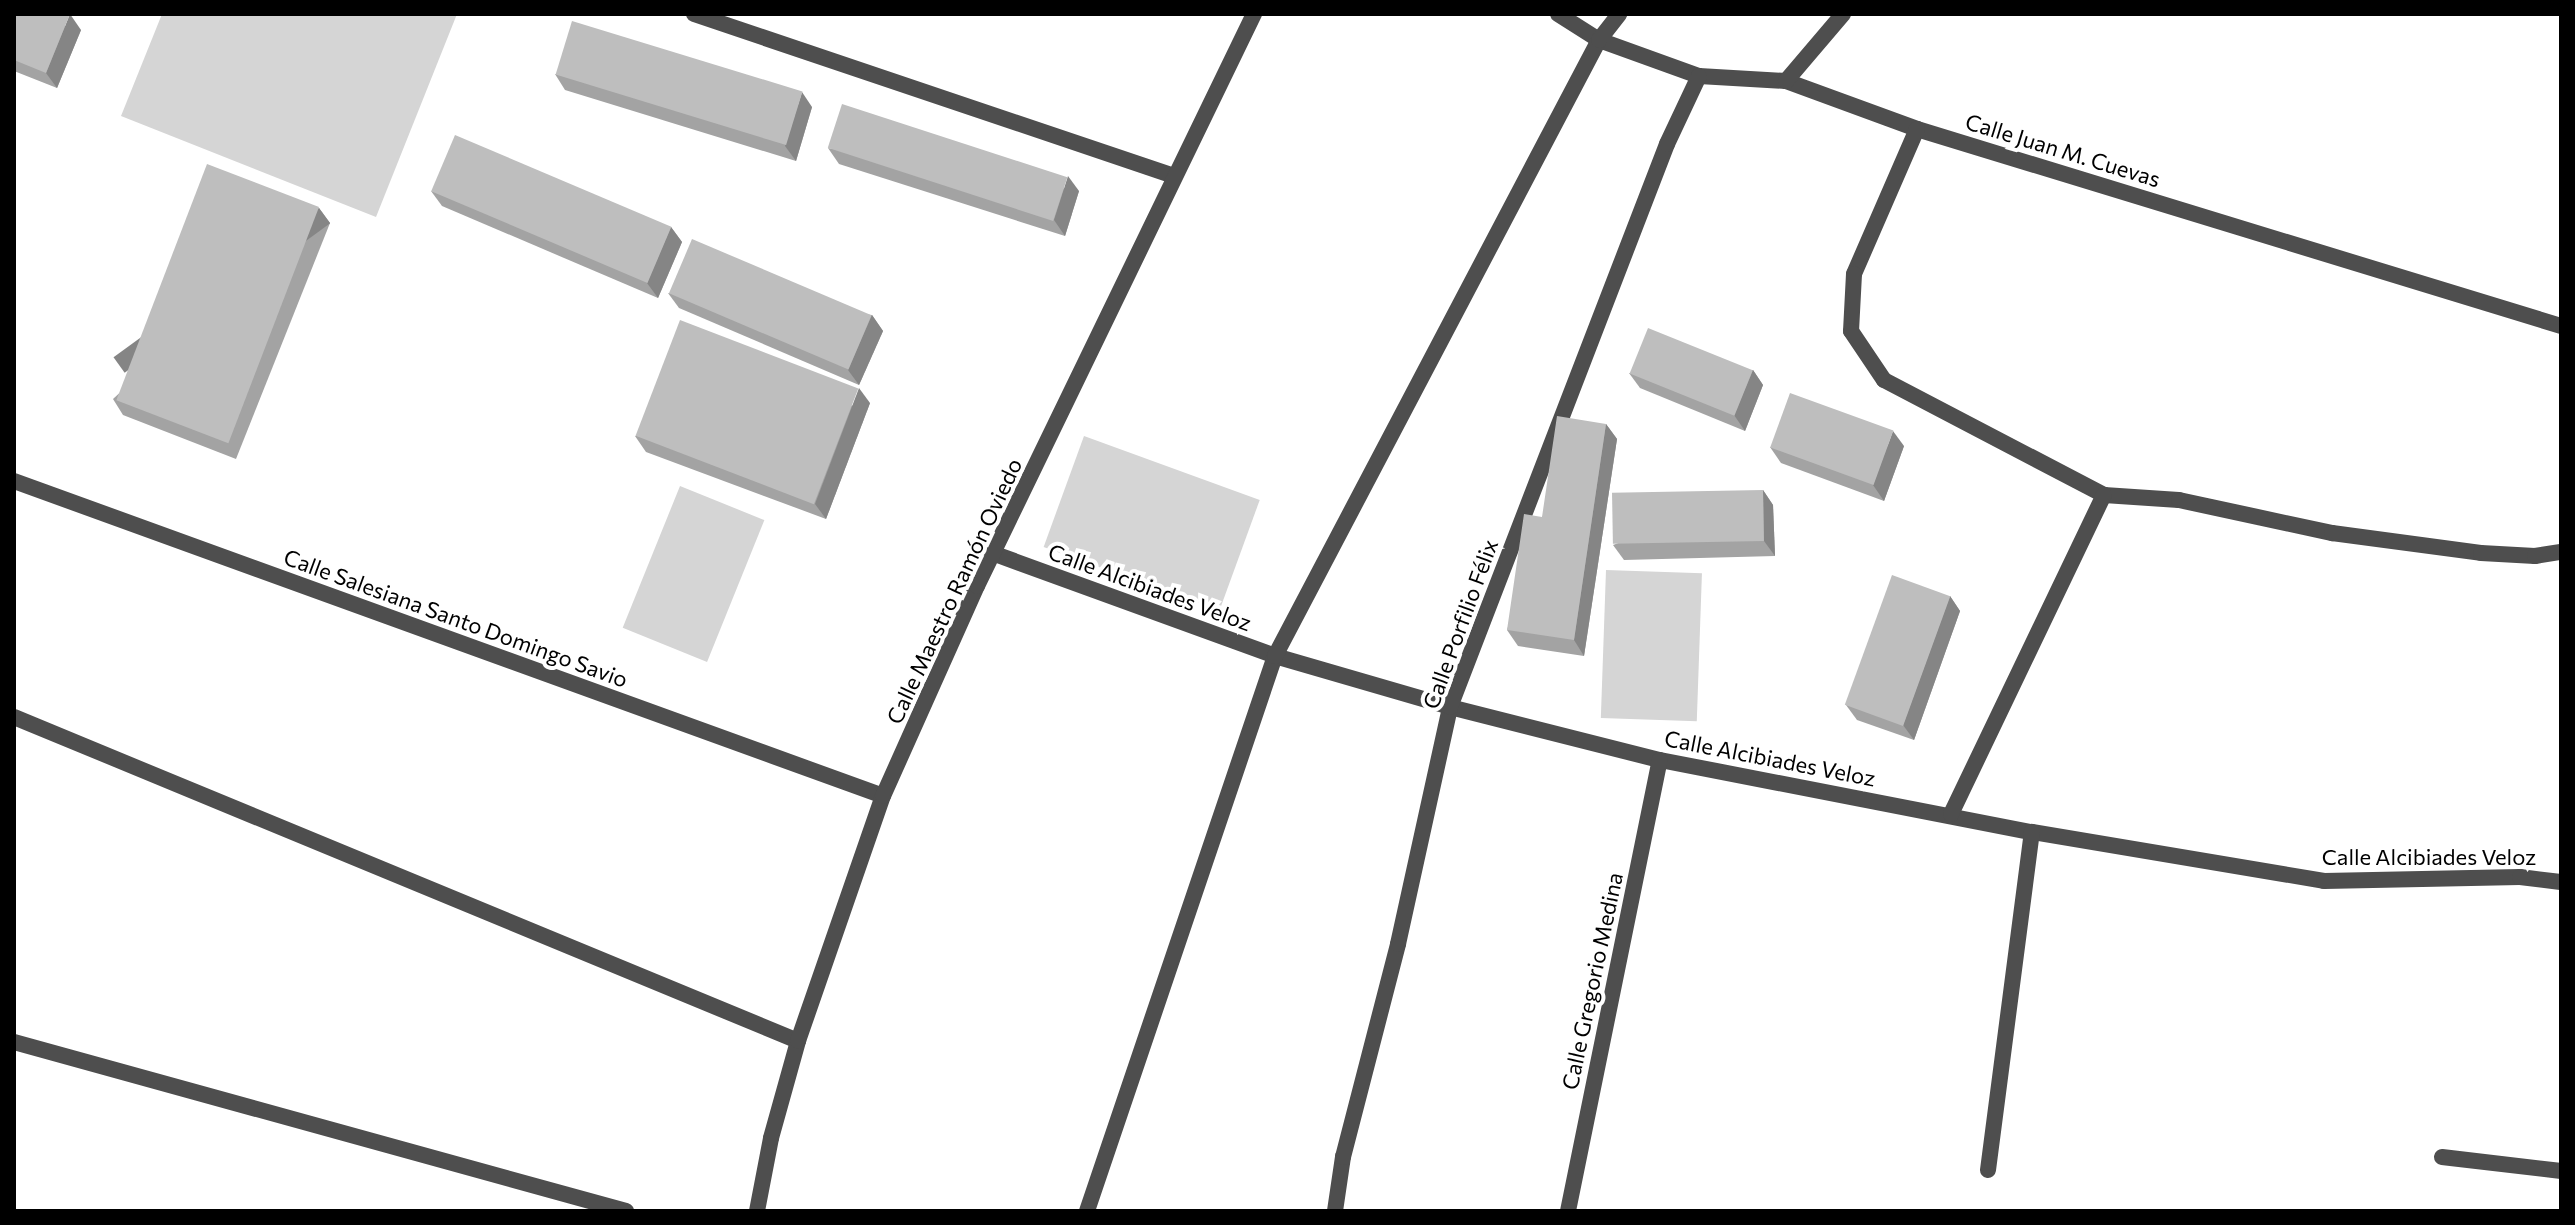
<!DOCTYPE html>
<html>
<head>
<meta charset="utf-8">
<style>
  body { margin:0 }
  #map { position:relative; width:2575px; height:1225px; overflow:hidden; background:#fff; font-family:Commissioner,sans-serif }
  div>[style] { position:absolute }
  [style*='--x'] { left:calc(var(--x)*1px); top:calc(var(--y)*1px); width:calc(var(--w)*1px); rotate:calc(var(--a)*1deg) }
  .green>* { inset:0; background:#d5d5d5; transform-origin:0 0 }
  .minor>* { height:16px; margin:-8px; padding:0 8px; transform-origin:8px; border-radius:8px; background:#4e4e4e }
  .wall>* { inset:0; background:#a3a3a3 }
  .shaded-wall>* { inset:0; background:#858585; transform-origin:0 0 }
  .building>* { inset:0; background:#bebebe; transform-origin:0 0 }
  span { translate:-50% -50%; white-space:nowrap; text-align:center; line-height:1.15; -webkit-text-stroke:8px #fff; paint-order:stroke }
  .street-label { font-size:22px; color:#000 }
  .frame { position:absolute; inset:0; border:16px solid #000; pointer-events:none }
</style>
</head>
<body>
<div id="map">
  <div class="green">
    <i style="clip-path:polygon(162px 14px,457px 14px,376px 217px,121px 116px)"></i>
    <i style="left:1084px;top:436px;width:187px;height:118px;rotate:20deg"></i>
    <i style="left:680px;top:486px;width:91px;height:153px;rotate:22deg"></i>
    <i style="left:1606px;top:570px;width:96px;height:148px;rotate:2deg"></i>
  </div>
  <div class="minor">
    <i style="--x:694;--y:14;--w:507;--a:18.65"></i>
    <i style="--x:1558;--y:14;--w:49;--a:32.4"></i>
    <i style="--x:1599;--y:40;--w:106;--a:19.8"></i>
    <i style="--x:1699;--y:76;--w:87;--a:3.3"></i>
    <i style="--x:1786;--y:81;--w:140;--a:20.1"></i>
    <i style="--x:1917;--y:129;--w:673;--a:17.01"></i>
    <i style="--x:1786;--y:81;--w:88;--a:-49.6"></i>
    <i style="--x:1917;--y:129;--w:158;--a:113.5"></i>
    <i style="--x:1854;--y:274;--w:57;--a:93"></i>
    <i style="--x:1851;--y:331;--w:59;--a:56"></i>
    <i style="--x:1884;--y:380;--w:248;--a:27.6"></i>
    <i style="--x:2104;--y:495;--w:75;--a:3.8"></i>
    <i style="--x:2179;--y:500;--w:157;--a:12.2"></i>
    <i style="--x:2332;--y:533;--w:150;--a:7.6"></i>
    <i style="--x:2481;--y:553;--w:54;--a:3.2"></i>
    <i style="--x:2535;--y:556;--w:26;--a:-9"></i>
    <i style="--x:14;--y:481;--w:924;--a:19.92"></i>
    <i style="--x:995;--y:554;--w:298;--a:20"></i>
    <i style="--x:1275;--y:656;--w:182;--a:16.2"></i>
    <i style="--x:1450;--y:707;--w:217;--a:14.2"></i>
    <i style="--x:1660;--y:760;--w:379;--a:11"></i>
    <i style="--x:2032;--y:832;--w:296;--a:9.5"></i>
    <i style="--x:2324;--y:881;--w:196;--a:-1.2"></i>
    <i style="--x:2520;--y:877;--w:41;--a:7"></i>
    <i style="--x:14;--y:717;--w:848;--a:22.45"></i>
    <i style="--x:1951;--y:814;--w:354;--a:-64.4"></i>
    <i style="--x:14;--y:1042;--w:635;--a:15.44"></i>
    <i style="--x:2442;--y:1157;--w:120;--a:6.7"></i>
    <i style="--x:1988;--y:1170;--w:341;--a:-82.6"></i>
    <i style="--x:757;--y:1211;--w:74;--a:-79.1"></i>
    <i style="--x:771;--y:1138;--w:101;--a:-74.4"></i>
    <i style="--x:798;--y:1041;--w:259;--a:-70.9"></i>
    <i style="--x:883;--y:796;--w:230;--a:-65.9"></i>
    <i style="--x:977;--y:586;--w:636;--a:-64.16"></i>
    <i style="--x:1087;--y:1211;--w:586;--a:-71.29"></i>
    <i style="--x:1275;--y:656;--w:696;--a:-62.26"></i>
    <i style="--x:1599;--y:40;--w:33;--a:-52"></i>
    <i style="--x:1335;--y:1211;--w:55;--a:-81.6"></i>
    <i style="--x:1343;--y:1157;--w:220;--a:-75.5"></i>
    <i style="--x:1398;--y:944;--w:243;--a:-77.6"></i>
    <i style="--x:1450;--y:707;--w:603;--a:-68.92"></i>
    <i style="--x:1667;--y:144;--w:75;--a:-64.8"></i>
    <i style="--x:1568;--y:1211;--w:460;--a:-78.5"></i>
  </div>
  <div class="wall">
    <i style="clip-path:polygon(14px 14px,81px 30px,57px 88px,14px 71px)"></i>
    <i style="clip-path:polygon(555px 74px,812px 107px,796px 161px,565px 90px)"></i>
    <i style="clip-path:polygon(828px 148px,1079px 191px,1065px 236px,839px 164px)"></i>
    <i style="clip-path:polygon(431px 191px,671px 227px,682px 242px,658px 298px,442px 206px)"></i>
    <i style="clip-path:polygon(319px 208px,330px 223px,236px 459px,123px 415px,113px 399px)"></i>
    <i style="clip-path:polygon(668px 293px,872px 315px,883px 331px,859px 385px,679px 308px)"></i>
    <i style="clip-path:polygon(1753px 370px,1763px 385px,1745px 431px,1640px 388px,1629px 373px)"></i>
    <i style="clip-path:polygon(870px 403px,826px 519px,646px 452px,635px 436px)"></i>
    <i style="clip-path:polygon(1606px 424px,1617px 439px,1584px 656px,1518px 646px,1507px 630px,1542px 517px)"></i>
    <i style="clip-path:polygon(1904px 446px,1884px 501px,1781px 463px,1770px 447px)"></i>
    <i style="clip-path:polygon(1763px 490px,1773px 505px,1775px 556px,1624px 560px,1613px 545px)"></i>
    <i style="clip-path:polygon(1950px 596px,1960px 611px,1914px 740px,1857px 720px,1846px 705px)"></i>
  </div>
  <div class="shaded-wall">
    <i style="clip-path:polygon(70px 14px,81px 30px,57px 88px,46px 73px)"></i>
    <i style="clip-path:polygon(802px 92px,812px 107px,796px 161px,785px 146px)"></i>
    <i style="clip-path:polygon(1068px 176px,1079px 191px,1065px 236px,1054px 220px)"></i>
    <i style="left:319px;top:208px;width:19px;height:254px;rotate:54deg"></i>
    <i style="clip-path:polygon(671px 227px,682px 242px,658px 298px,647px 283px)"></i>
    <i style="clip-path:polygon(872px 315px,883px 331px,859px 385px,848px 370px)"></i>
    <i style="clip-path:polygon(1753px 370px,1763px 385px,1745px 431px,1734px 415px)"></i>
    <i style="clip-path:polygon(859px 388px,870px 403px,826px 519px,815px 504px)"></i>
    <i style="clip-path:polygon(1606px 424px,1617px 439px,1584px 656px,1574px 640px)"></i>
    <i style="clip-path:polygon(1893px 431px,1904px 446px,1884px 501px,1873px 485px)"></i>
    <i style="clip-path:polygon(1763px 490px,1773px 505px,1775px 556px,1764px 541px)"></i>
    <i style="clip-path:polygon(1950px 596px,1960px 611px,1914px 740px,1903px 725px)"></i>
  </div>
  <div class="building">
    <i style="clip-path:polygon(14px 14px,70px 14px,46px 73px,14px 60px)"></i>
    <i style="left:572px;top:21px;width:241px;height:56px;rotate:17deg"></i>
    <i style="left:842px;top:104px;width:237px;height:46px;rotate:18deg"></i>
    <i style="left:455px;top:135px;width:235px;height:61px;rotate:23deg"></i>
    <i style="left:207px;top:164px;width:120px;height:253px;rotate:21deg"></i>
    <i style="left:692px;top:239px;width:195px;height:59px;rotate:23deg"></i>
    <i style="left:680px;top:320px;width:191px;height:124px;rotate:21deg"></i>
    <i style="left:1648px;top:328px;width:113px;height:49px;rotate:22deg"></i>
    <i style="left:1790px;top:393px;width:110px;height:58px;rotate:20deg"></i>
    <i style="clip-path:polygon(1557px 416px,1606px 424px,1574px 640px,1507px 630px,1524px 514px,1542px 517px)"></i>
    <i style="left:1763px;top:490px;width:51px;height:151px;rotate:89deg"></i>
    <i style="left:1892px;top:575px;width:62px;height:138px;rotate:20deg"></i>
  </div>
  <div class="street-label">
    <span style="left:2063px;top:150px;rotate:17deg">Calle Juan M. Cuevas</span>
    <span style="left:1150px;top:587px;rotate:20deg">Calle Alcibiades Veloz</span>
    <span style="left:954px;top:591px;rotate:-65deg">Calle Maestro Ramón Oviedo</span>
    <span style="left:456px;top:618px;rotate:20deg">Calle Salesiana Santo Domingo Savio</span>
    <span style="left:1460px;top:624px;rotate:-70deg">Calle Porfilio Félix</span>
    <span style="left:1770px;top:758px;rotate:11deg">Calle Alcibiades Veloz</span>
    <span style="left:2429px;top:857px">Calle Alcibiades Veloz</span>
    <span style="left:1592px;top:981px;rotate:-78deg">Calle Gregorio Medina</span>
  </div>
  <div class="frame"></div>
</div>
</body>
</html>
